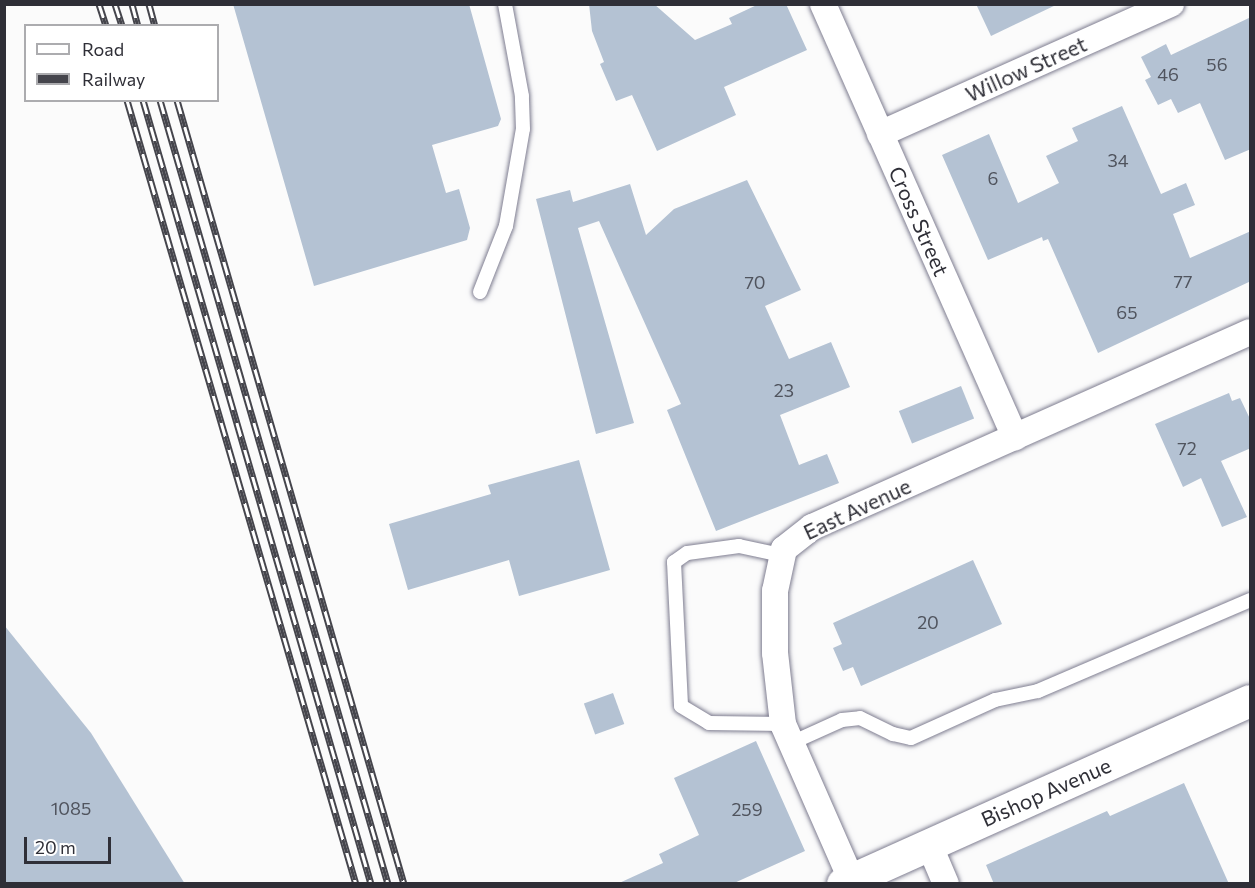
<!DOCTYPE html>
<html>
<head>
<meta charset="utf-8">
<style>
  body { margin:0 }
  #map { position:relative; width:1255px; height:888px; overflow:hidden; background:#fbfbfb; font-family:Commissioner,sans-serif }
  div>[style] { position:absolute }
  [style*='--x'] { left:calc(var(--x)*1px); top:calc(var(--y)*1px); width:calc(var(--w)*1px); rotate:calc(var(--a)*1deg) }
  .building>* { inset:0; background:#b4c2d3; transform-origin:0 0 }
  .roads { filter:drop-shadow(0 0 2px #7f7e91) drop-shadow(0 0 2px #7f7e91) }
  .service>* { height:14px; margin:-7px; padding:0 7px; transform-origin:7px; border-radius:7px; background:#fff }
  .minor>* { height:26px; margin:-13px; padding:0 13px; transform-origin:13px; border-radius:13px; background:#fff }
  .tertiary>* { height:32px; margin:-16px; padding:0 16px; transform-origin:16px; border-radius:16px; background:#fff }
  .rail>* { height:7px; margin-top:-3.5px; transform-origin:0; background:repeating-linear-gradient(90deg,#fff 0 14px,#45454c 0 28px); box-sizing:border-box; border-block:2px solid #45454c }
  span { translate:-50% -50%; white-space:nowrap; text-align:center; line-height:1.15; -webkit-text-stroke:4.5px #fff; paint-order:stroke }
  .number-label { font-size:18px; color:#50545e }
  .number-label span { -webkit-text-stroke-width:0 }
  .street-label { font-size:21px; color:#2f2f37 }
  .frame { position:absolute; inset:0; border:6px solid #2f2f37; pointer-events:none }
  .legend { position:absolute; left:24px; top:24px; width:195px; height:78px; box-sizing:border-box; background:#fff; border:2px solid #acacaf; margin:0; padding:8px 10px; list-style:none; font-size:18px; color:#2f2f37 }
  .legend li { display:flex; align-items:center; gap:12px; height:30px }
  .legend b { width:30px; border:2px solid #acacaf }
  .scale { position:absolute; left:24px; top:837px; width:87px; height:27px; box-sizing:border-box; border:3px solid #2f2f37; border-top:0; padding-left:8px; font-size:18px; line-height:21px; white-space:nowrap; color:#2f2f37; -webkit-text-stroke:4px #fff; paint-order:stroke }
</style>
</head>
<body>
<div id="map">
  <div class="building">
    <i style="clip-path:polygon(233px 4px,469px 4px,501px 119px,498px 126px,432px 145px,446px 193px,459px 189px,470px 228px,467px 240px,314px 286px)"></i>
    <i style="clip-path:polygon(589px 4px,654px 4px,695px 40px,732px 24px,729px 18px,759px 4px,786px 4px,807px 50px,724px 87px,736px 115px,657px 151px,632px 95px,616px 101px,600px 64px,604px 62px,592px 31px)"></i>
    <i style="clip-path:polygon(976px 4px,1058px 4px,991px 36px)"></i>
    <i style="clip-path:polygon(1251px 17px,1251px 149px,1225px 160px,1200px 103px,1178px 113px,1171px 99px,1158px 105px,1145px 80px,1151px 77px,1141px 57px,1166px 44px,1171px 55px)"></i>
    <i style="clip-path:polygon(1122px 106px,1161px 194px,1186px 183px,1195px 205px,1173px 214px,1190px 258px,1251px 231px,1251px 281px,1098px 353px,1048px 239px,1043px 241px,1042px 237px,988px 260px,942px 155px,989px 134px,1018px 203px,1059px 183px,1046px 156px,1078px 141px,1072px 128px)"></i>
    <i style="clip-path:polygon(747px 180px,801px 290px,765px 306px,789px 359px,831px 342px,850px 387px,780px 415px,799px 465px,827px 454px,839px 483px,716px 531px,667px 410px,681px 404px,599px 221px,578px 228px,634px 423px,596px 434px,536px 199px,570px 190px,573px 202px,630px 184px,646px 235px,674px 209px)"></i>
    <i style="left:961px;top:386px;width:35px;height:67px;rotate:68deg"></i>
    <i style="clip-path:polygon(1229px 393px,1232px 401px,1240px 398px,1251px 421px,1251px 448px,1221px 461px,1247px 517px,1222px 527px,1201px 478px,1183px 487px,1155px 424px)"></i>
    <i style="clip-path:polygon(579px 460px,610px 570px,519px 596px,509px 560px,408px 590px,389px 524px,491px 494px,488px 485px)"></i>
    <i style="clip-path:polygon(973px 560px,1002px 624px,861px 686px,853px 667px,843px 671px,833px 648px,842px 644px,833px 623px)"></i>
    <i style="clip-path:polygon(4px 625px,91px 733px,185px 884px,4px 884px)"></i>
    <i style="left:613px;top:693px;width:33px;height:31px;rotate:70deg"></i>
    <i style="clip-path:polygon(756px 741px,805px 851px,732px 884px,617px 884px,663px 863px,659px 854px,699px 835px,674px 778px)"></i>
    <i style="clip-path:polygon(1184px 783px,1229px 884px,994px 884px,986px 865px,1107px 811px,1110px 816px)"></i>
  </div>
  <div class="roads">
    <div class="service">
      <i style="--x:480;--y:292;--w:71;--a:-68.5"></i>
      <i style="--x:506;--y:226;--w:98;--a:-80.1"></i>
      <i style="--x:523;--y:129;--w:33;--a:-92"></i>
      <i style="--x:522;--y:96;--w:94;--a:-100.5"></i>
      <i style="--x:781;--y:555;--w:43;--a:-167.9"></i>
      <i style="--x:739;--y:546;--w:52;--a:172.3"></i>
      <i style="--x:687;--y:553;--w:16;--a:145"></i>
      <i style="--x:674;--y:562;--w:144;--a:87.2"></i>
      <i style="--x:681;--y:706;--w:33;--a:31"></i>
      <i style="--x:709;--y:723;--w:74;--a:0.8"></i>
      <i style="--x:789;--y:744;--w:58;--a:-24.4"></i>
      <i style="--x:842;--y:720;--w:18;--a:-6"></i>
      <i style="--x:860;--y:718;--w:37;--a:26"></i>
      <i style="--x:893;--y:734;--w:18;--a:13"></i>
      <i style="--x:911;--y:738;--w:92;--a:-24.3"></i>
      <i style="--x:995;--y:700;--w:44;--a:-11.8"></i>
      <i style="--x:1038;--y:691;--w:231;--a:-23.2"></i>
    </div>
    <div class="minor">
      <i style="--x:823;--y:4;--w:474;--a:66.1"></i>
      <i style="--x:880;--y:134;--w:319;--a:-24.1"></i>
      <i style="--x:929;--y:844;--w:43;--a:67"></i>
      <i style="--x:851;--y:879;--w:169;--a:-113.7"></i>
      <i style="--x:783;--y:724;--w:71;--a:-96.4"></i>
      <i style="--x:775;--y:653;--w:62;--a:-90"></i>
      <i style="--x:775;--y:591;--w:43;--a:-77.9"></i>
      <i style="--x:784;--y:549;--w:36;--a:-38"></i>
      <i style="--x:812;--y:527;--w:479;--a:-24"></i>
    </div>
    <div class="tertiary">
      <i style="--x:843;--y:884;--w:446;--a:-24.2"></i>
    </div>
  </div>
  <div class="rail">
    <i style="--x:99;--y:4;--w:23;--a:72"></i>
    <i style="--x:115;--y:4;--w:23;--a:72"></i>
    <i style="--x:132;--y:4;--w:23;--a:75"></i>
    <i style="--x:149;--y:4;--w:23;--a:75"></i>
    <i style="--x:127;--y:100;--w:817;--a:73.72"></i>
    <i style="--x:143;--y:100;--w:816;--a:73.78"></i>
    <i style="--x:160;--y:100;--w:816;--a:73.78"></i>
    <i style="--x:177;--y:100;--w:816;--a:73.85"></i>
  </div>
  <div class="number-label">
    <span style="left:1217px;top:64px">56</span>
    <span style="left:1168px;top:74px">46</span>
    <span style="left:1118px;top:160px">34</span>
    <span style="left:993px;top:178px">6</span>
    <span style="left:1183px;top:281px">77</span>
    <span style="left:755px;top:282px">70</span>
    <span style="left:1127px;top:312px">65</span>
    <span style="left:784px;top:390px">23</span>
    <span style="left:1187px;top:448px">72</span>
    <span style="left:928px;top:622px">20</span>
    <span style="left:71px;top:808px">1085</span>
    <span style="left:747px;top:809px">259</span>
  </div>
  <div class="street-label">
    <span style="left:1026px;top:69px;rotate:-24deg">Willow Street</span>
    <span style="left:919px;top:221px;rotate:66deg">Cross Street</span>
    <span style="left:857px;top:509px;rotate:-25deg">East Avenue</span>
    <span style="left:1046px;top:792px;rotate:-24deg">Bishop Avenue</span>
  </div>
  <div class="frame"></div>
  <ul class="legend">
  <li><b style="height:8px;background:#fff"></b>Road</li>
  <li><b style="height:8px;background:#45454c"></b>Railway</li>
  </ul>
  <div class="scale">20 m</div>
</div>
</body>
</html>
